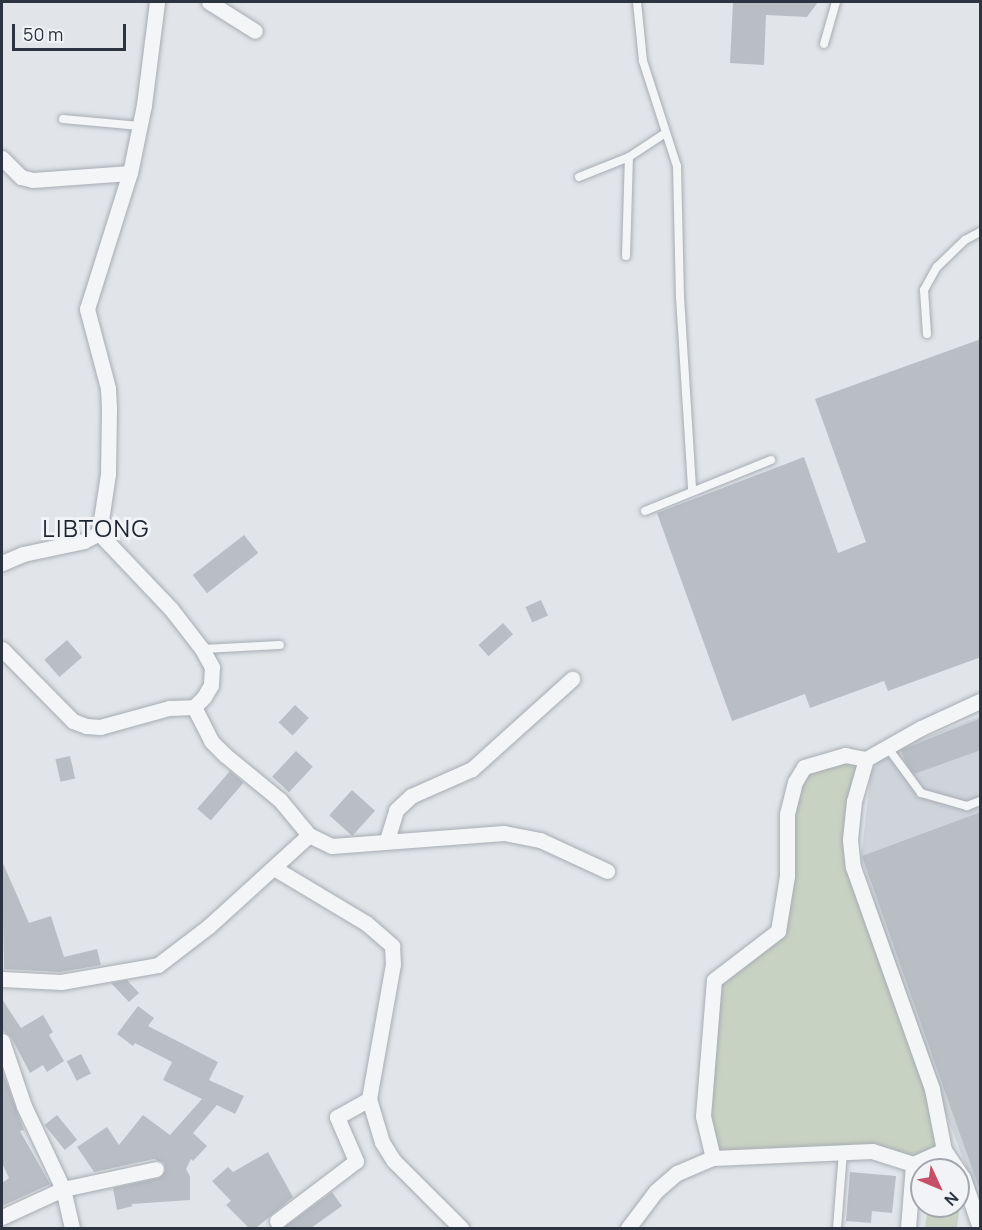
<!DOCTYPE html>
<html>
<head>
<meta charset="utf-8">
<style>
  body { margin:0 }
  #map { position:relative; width:982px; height:1230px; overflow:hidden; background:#e1e5e9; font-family:Manrope,sans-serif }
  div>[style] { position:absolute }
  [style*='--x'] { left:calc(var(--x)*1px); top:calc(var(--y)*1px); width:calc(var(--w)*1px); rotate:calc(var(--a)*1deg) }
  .built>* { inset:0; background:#cfd4db }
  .green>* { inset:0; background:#c8d2c3 }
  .building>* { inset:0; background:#b9bec5; transform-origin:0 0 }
  .roads { filter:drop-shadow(0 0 2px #a7acb3) drop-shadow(0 0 2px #a7acb3) }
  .lane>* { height:8px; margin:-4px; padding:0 4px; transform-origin:4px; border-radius:4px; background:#f4f5f7 }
  .street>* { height:15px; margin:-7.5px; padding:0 7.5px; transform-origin:7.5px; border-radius:7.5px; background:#f4f5f7 }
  span { translate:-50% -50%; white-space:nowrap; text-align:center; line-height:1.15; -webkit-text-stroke:6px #f1f3f6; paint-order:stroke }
  .quarter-label { font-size:24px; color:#1d2530; letter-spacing:1.5px }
  .frame { position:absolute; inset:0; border:3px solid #2b3440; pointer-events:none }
  .north { position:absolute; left:910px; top:1158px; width:60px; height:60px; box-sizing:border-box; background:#f1f3f6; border:2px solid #a2a7ad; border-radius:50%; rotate:134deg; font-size:16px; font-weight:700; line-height:24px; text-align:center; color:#2b3440 }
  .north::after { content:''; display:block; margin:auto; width:21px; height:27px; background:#c64e68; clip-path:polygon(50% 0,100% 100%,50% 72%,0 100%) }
  .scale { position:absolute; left:12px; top:24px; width:114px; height:27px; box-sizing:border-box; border:3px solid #2b3440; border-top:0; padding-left:8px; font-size:18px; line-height:21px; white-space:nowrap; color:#2b3440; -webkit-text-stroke:4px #f1f3f6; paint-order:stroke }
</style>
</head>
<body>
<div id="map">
  <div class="built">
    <i style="clip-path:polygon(980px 716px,980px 1203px,916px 1036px,861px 858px,871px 771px,887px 752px)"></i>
  </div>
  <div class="green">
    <i style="clip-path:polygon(866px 759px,850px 840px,944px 1150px,913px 1164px,872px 1151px,713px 1158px,707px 1055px,714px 980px,778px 931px,787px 814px,804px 767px)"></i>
    <i style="clip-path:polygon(960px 1205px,957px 1228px,925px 1228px,928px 1206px)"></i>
  </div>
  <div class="building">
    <i style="clip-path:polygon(733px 2px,818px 2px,807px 17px,766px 15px,764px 65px,730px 63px)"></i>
    <i style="clip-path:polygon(981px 339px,981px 657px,888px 691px,884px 681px,810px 708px,805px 694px,732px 721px,657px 513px,804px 457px,838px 553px,866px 542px,815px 399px)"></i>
    <i style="left:244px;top:535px;width:23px;height:65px;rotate:52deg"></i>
    <i style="left:541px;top:600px;width:17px;height:17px;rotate:66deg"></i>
    <i style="left:503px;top:623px;width:15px;height:33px;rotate:48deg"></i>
    <i style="left:67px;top:640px;width:23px;height:30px;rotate:49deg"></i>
    <i style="left:295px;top:705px;width:19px;height:24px;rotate:43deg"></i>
    <i style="clip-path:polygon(981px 718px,981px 750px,914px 774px,905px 761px,901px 750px)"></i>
    <i style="left:296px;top:751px;width:23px;height:35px;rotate:43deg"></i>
    <i style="left:70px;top:756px;width:23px;height:15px;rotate:77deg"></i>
    <i style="left:230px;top:771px;width:18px;height:50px;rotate:41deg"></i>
    <i style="left:352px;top:790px;width:31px;height:34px;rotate:42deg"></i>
    <i style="clip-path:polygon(981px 812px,981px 1188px,979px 1188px,862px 856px)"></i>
    <i style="clip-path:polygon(2px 861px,29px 923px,51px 916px,64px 957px,97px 949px,101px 965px,60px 972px,4px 969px)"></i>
    <i style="clip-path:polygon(127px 980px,139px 993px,129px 1002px,111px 983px)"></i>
    <i style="clip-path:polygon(2px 999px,21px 1028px,43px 1015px,53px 1032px,49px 1035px,64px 1061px,47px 1072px,43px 1065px,30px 1073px,11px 1037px,2px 1030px)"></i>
    <i style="clip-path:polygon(138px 1006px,154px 1018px,148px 1026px,218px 1062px,209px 1080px,244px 1096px,235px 1114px,217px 1105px,193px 1133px,207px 1146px,193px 1161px,191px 1159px,186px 1169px,190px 1176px,190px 1200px,131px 1204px,133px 1206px,117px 1210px,113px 1188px,159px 1178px,165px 1171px,164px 1163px,154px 1159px,94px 1172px,77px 1147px,107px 1127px,119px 1145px,143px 1115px,170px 1135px,202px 1099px,163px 1080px,172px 1062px,135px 1043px,133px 1046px,117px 1034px)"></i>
    <i style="left:81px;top:1054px;width:22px;height:16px;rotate:63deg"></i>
    <i style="clip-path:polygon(2px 1070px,24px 1130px,20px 1131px,50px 1184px,2px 1206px,2px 1183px,9px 1178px,2px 1163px)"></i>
    <i style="left:57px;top:1115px;width:32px;height:16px;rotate:51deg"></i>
    <i style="clip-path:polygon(268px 1152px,293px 1197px,256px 1228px,249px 1228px,226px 1205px,231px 1201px,212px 1181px,228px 1167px,233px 1172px)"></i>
    <i style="clip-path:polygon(850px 1172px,896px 1176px,892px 1213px,872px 1211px,871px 1223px,846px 1221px)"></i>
    <i style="clip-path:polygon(332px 1192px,342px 1206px,311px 1228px,283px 1228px)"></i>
  </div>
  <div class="roads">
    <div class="lane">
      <i style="--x:637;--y:2;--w:59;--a:84.2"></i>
      <i style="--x:643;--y:61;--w:110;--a:72.1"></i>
      <i style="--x:677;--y:166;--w:131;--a:88.7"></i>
      <i style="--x:680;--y:297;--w:193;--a:86.4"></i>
      <i style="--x:824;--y:44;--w:44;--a:-74.1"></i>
      <i style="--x:63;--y:119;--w:77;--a:5.2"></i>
      <i style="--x:579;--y:177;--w:54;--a:-21.8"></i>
      <i style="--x:629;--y:157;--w:42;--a:-33.3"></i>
      <i style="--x:626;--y:256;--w:99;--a:-88.3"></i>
      <i style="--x:927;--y:334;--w:44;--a:-93.9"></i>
      <i style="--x:924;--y:290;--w:26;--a:-61"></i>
      <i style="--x:937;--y:267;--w:39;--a:-44"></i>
      <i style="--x:965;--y:240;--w:17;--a:-28"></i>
      <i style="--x:645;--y:511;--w:136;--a:-22"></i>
      <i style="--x:202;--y:649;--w:78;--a:-2.9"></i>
      <i style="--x:888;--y:748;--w:56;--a:53.7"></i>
      <i style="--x:921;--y:793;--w:48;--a:15.8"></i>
      <i style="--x:967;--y:806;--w:14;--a:-21"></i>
      <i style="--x:837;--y:1228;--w:76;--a:-85.5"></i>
    </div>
    <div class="street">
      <i style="--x:209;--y:2;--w:54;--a:32.2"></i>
      <i style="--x:2;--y:158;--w:27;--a:45"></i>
      <i style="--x:21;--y:177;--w:12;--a:14"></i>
      <i style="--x:33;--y:180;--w:97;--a:-4.1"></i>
      <i style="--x:99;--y:533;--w:60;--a:-81.3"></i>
      <i style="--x:108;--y:474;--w:66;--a:-89.1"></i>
      <i style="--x:109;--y:408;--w:20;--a:-93"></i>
      <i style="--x:108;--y:388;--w:82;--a:-104.9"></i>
      <i style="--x:87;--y:309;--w:143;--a:-72.5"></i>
      <i style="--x:130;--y:173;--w:69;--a:-78.4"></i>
      <i style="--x:144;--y:105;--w:104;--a:-82.8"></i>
      <i style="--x:2;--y:563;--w:23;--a:-23"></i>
      <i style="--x:23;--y:554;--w:62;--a:-12"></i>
      <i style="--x:84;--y:541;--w:17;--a:-28"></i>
      <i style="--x:2;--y:649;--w:101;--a:45.4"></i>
      <i style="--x:73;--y:721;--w:14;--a:21"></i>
      <i style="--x:86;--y:726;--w:14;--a:4"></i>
      <i style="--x:100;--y:727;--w:72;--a:-15.4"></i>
      <i style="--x:169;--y:708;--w:25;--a:-2"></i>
      <i style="--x:194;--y:707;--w:14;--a:-45"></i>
      <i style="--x:204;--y:697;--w:14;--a:-60"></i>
      <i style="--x:211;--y:685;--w:18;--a:-87"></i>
      <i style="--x:212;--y:667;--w:21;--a:-119"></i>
      <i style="--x:202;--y:649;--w:51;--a:-127.8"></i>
      <i style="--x:171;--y:609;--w:105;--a:-133.5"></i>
      <i style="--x:194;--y:707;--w:38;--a:63"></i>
      <i style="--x:211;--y:741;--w:20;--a:45"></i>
      <i style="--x:225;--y:755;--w:71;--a:39.3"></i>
      <i style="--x:280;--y:800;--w:45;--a:50.4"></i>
      <i style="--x:309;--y:835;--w:25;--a:26"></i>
      <i style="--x:332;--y:846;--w:172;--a:-4.3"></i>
      <i style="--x:504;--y:833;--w:37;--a:11"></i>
      <i style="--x:540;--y:840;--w:74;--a:24.8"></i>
      <i style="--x:866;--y:759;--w:44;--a:105.9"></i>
      <i style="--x:854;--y:801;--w:39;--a:96"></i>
      <i style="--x:850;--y:840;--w:27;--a:84"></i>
      <i style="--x:853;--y:867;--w:236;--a:70.4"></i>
      <i style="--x:932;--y:1089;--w:62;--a:78.9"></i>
      <i style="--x:944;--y:1150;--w:34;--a:56"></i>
      <i style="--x:963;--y:1178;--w:53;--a:71.2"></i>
      <i style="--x:866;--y:759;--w:63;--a:-29.4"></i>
      <i style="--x:921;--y:728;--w:65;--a:-24.6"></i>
      <i style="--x:387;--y:840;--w:31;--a:-73"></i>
      <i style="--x:396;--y:810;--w:21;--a:-43"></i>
      <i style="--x:411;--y:796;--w:67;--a:-23.9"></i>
      <i style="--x:472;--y:769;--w:135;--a:-42"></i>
      <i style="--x:274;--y:868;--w:107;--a:30.9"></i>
      <i style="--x:366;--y:923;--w:35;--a:41"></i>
      <i style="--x:392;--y:946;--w:18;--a:87"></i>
      <i style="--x:393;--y:964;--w:137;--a:100.1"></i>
      <i style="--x:369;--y:1099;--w:45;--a:73.2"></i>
      <i style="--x:382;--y:1142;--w:22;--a:58"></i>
      <i style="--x:394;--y:1161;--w:95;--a:45"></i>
      <i style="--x:2;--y:979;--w:59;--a:2.9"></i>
      <i style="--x:61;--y:982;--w:98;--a:-9.9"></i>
      <i style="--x:158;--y:965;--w:64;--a:-37.4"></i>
      <i style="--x:209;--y:926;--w:135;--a:-42.3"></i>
      <i style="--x:2;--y:1041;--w:69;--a:71.3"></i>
      <i style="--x:24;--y:1106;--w:92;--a:64.8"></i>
      <i style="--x:63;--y:1189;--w:40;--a:77"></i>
      <i style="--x:713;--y:1158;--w:43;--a:-103.4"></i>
      <i style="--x:703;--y:1116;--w:136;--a:-85.4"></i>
      <i style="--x:714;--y:980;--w:81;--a:-37.4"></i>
      <i style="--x:778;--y:931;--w:56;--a:-80.7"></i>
      <i style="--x:787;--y:876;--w:62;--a:-90"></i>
      <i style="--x:787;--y:814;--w:33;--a:-76"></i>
      <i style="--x:795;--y:782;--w:17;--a:-59"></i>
      <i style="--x:804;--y:767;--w:43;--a:-16.3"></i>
      <i style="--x:845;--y:755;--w:21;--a:11"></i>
      <i style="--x:2;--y:1217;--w:67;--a:-24.7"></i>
      <i style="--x:63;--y:1189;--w:95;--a:-12.1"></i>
      <i style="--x:277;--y:1221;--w:99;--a:-37.2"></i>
      <i style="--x:356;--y:1161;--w:48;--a:-113.4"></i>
      <i style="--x:337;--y:1117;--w:37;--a:-29"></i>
      <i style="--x:628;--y:1228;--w:46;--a:-52.9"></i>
      <i style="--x:656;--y:1191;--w:28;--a:-41"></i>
      <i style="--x:677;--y:1173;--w:39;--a:-23"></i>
      <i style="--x:713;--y:1158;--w:159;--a:-2.5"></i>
      <i style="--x:872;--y:1151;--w:43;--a:17.6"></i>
      <i style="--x:913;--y:1164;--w:34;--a:-24"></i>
      <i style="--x:908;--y:1228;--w:64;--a:-85.5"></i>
    </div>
  </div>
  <div class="quarter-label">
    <span style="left:96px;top:528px">LIBTONG</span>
  </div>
  <div class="frame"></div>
  <div class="north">N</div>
  <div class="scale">50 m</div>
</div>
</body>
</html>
